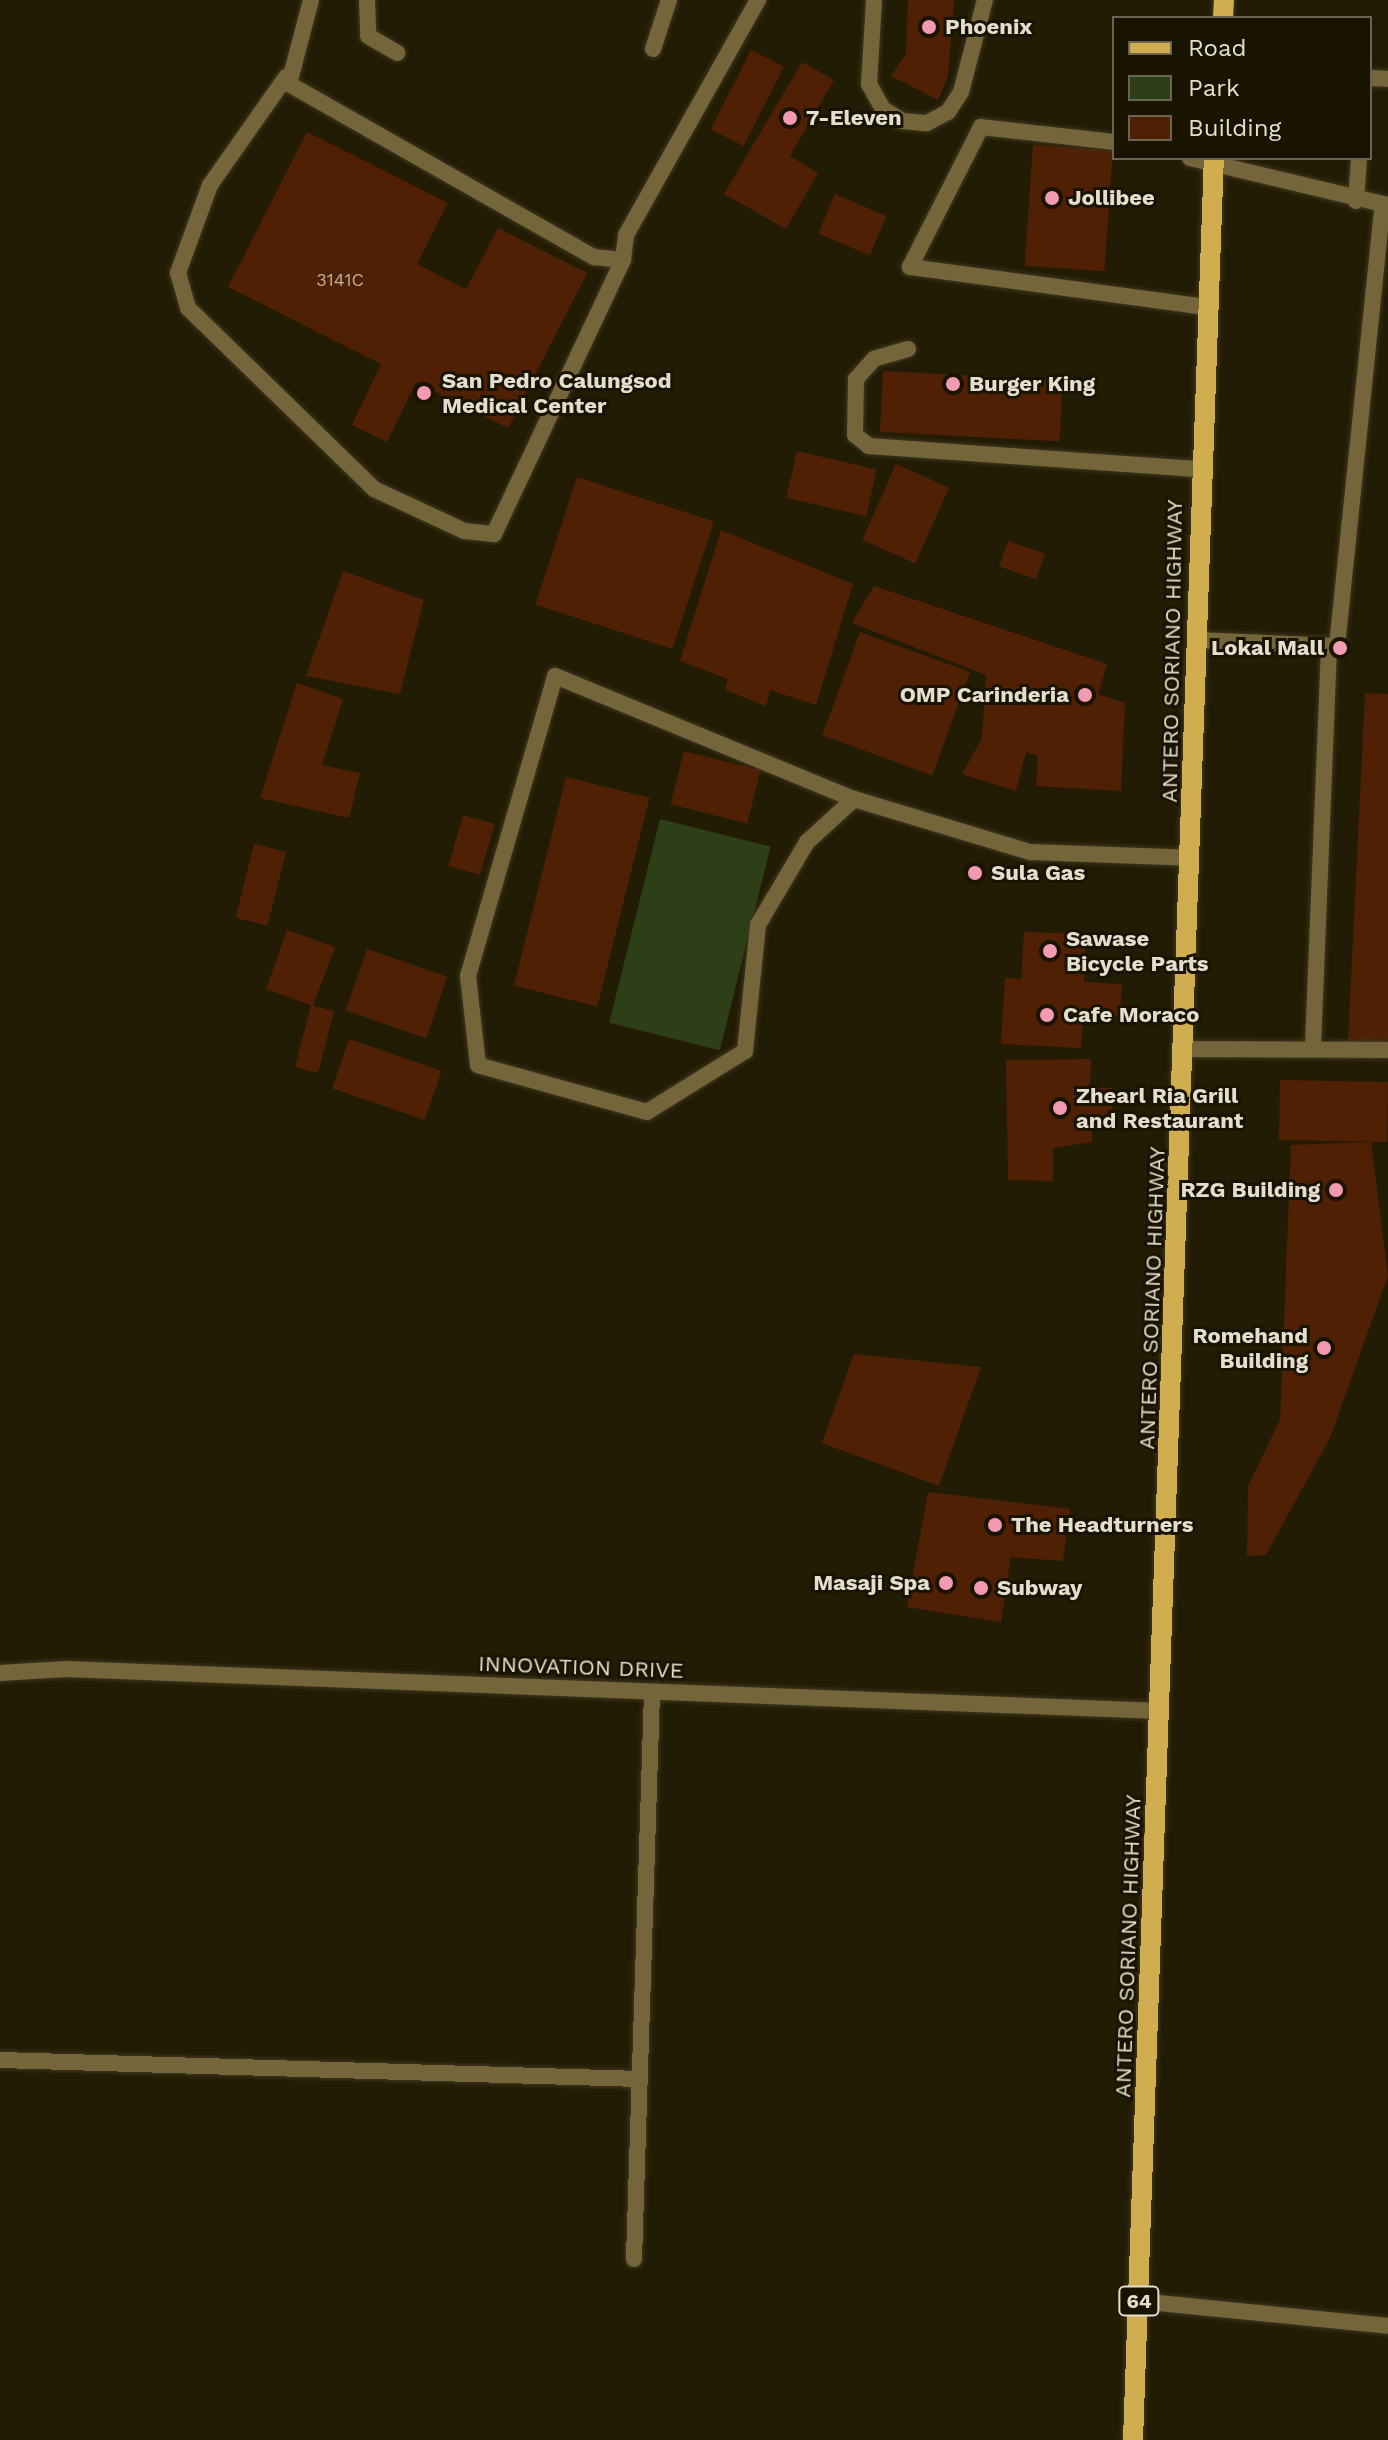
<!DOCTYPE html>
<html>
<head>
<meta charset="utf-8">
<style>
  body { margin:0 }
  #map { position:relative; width:1388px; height:2440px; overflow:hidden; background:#231c04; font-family:"Work Sans",sans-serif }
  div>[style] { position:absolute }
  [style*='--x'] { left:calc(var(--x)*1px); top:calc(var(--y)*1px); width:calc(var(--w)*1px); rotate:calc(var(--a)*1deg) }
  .green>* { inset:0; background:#2c3f16; transform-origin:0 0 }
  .building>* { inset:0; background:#502004; transform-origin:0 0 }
  .roads { filter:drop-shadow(0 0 2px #3e3721) drop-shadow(0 0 2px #3e3721) }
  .service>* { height:16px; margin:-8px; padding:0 8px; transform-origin:8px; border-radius:8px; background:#75653a }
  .minor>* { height:16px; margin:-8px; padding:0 8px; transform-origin:8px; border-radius:8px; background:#75653a }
  .tertiary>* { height:16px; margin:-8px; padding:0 8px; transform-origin:8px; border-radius:8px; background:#75653a }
  .primary>* { height:20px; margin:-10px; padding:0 10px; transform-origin:10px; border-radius:10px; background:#d0ae4f }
  .dots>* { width:22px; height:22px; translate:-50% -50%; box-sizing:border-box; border:4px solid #1a1300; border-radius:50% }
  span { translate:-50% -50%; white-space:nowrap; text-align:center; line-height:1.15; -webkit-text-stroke:6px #1a1300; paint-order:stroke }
  .number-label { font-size:18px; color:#beaf9d }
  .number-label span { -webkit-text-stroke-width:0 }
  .shield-label span { padding:2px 6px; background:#1a1300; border:2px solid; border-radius:6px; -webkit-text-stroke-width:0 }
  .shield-label { font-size:20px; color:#e3dfd0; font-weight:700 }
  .poi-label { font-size:22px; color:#e3dfd0; font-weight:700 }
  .left { translate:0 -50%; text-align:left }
  .right { translate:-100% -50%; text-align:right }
  .street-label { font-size:22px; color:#e3dfd0 }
  .legend { position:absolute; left:1112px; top:16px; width:260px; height:144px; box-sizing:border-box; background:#1a1300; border:2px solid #6a6553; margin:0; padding:10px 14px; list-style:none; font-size:24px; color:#e3dfd0 }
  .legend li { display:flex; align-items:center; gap:16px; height:40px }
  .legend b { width:40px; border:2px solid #6a6553 }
</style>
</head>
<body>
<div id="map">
  <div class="green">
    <i style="left:660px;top:819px;width:114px;height:210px;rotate:14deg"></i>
  </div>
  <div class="building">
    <i style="clip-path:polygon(908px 0,954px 0,948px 76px,938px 100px,891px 76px,906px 54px)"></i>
    <i style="left:751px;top:50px;width:37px;height:89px;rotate:27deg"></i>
    <i style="clip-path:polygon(802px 62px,834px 80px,790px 156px,818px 173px,786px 229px,724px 194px)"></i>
    <i style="clip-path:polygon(307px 132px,448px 203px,417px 264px,466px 289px,498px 228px,587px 273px,508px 428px,416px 382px,387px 442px,352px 425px,381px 364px,228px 287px)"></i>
    <i style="left:1033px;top:145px;width:80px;height:121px;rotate:4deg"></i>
    <i style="left:835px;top:194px;width:56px;height:43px;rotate:23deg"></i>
    <i style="left:883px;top:371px;width:180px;height:61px;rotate:3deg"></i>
    <i style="left:797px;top:451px;width:82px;height:48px;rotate:13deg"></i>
    <i style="left:896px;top:464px;width:58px;height:83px;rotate:24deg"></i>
    <i style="left:577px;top:477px;width:144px;height:134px;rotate:18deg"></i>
    <i style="clip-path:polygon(721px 530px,853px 584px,816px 705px,770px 690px,766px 706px,725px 690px,728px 679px,680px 661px)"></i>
    <i style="left:1008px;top:541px;width:39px;height:27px;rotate:19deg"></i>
    <i style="clip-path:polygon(343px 571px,424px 600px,400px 694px,306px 676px)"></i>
    <i style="clip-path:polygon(874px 586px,1107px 664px,1098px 694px,1125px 703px,1121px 791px,1036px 786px,1038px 755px,1026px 752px,1016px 791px,962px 774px,982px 738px,986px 675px,852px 623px)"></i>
    <i style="left:860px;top:632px;width:117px;height:110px;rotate:20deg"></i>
    <i style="clip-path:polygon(297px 683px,343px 699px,322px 765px,360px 773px,349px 818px,260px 798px)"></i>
    <i style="clip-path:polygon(1365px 693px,1388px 694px,1388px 1044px,1348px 1042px)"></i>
    <i style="left:684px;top:751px;width:79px;height:55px;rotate:14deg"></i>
    <i style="left:566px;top:777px;width:86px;height:215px;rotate:14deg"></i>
    <i style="left:463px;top:815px;width:33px;height:53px;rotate:16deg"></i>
    <i style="left:254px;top:844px;width:33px;height:76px;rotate:14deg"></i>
    <i style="clip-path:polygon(287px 930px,335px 947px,313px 1006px,334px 1011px,318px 1073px,295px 1067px,311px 1005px,266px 989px)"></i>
    <i style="clip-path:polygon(1024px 932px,1086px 934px,1084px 982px,1122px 984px,1120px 1017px,1083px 1015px,1081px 1048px,1001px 1044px,1005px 978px,1021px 979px)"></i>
    <i style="left:367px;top:949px;width:85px;height:65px;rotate:19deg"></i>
    <i style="left:349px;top:1039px;width:98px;height:52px;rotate:19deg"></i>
    <i style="clip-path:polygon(1091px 1059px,1090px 1088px,1112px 1088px,1113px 1129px,1092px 1128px,1092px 1142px,1053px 1148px,1053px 1181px,1008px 1180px,1006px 1060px)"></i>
    <i style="left:1280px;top:1080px;width:108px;height:60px;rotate:1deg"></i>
    <i style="clip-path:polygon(1371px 1142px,1388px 1276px,1330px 1438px,1266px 1555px,1247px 1556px,1248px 1486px,1280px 1420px,1291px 1145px)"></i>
    <i style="clip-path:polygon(854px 1354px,981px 1367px,939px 1486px,822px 1443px)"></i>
    <i style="clip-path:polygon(928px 1492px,1070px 1509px,1063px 1561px,1011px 1557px,1001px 1622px,907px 1607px)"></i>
  </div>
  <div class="roads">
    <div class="service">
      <i style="--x:311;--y:0;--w:87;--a:104.7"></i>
      <i style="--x:289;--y:84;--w:351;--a:29.6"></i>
      <i style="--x:594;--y:257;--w:29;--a:6"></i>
      <i style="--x:623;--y:260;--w:25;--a:-83"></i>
      <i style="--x:626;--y:235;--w:270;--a:-60.7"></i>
      <i style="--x:367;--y:0;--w:36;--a:88"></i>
      <i style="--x:368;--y:36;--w:34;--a:30"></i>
      <i style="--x:874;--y:0;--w:84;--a:93.4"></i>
      <i style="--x:869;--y:84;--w:29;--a:61"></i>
      <i style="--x:883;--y:109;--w:22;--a:32"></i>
      <i style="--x:902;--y:121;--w:25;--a:5"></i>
      <i style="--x:927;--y:123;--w:24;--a:-28"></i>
      <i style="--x:948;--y:112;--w:24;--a:-57"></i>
      <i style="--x:961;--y:92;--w:95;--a:-75.4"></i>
      <i style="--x:653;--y:49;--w:52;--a:-71.9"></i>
      <i style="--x:286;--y:77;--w:132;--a:125.1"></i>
      <i style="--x:210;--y:185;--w:94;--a:110"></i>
      <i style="--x:178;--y:273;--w:36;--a:74"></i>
      <i style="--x:188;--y:308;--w:260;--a:44.2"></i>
      <i style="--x:374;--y:489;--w:99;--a:25"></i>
      <i style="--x:464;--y:531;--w:30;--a:6"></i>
      <i style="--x:494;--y:534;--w:303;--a:-64.8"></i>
      <i style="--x:1370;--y:78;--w:18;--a:3"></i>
      <i style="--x:1114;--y:142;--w:134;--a:-173.6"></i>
      <i style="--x:981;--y:127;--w:157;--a:116.9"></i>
      <i style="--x:910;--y:267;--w:300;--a:7.7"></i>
      <i style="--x:1190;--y:158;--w:204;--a:13.4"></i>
      <i style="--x:1356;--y:201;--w:43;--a:-86"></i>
      <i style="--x:908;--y:349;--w:35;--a:164"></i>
      <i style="--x:874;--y:359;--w:27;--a:132"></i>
      <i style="--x:856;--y:379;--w:56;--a:91"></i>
      <i style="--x:855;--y:435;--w:18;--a:38"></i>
      <i style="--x:869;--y:446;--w:331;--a:4"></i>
      <i style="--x:1199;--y:640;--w:138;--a:2.5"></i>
      <i style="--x:1337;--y:646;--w:444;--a:-84.1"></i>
      <i style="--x:854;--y:799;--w:64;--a:137.5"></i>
      <i style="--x:807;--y:842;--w:96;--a:120.6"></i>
      <i style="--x:758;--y:925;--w:127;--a:95.9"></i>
      <i style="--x:745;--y:1051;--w:115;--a:148.1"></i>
      <i style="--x:647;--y:1112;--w:175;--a:-164.5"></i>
      <i style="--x:478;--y:1065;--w:90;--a:-96.4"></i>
      <i style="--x:468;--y:976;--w:312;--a:-73.8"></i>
      <i style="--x:555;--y:676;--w:323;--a:22.4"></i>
      <i style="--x:854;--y:799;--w:184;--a:16.8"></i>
      <i style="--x:1030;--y:852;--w:160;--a:2.1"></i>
      <i style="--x:1313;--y:1046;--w:395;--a:-87.7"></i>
      <i style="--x:1185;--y:1049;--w:203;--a:0.3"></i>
    </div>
    <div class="minor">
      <i style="--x:0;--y:1673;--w:66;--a:-3.5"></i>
      <i style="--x:66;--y:1669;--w:1096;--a:2.2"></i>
      <i style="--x:0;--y:2060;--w:640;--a:1.7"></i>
      <i style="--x:634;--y:2259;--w:567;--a:-88.18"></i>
    </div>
    <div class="tertiary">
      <i style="--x:1139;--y:2301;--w:250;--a:5.7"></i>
    </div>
    <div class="primary">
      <i style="--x:1223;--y:18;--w:18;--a:-87"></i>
      <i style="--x:1133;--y:2440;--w:2283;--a:-87.97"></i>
    </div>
  </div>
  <div class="dots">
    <i style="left:929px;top:27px;background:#f19ab1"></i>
    <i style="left:790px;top:118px;background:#f19ab1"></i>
    <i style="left:1052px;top:198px;background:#f19ab1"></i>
    <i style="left:953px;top:384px;background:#f19ab1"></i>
    <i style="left:424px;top:393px;background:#f19ab1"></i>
    <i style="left:1340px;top:648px;background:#f19ab1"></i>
    <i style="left:1085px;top:695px;background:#f19ab1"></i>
    <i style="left:975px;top:873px;background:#f19ab1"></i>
    <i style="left:1050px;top:951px;background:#f19ab1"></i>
    <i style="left:1047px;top:1015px;background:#f19ab1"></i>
    <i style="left:1060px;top:1108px;background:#f19ab1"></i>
    <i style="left:1336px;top:1190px;background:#f19ab1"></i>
    <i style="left:1324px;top:1348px;background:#f19ab1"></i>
    <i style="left:995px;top:1525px;background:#f19ab1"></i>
    <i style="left:946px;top:1583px;background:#f19ab1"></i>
    <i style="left:981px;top:1588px;background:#f19ab1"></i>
  </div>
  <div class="number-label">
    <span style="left:340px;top:280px">3141C</span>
  </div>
  <div class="shield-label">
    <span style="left:1139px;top:2301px">64</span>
  </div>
  <div class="poi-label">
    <span class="left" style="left:945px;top:27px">Phoenix</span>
    <span class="left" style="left:806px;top:118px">7-Eleven</span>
    <span class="left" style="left:1068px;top:198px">Jollibee</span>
    <span class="left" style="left:442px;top:393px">San Pedro Calungsod<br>Medical Center</span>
    <span class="left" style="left:969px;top:384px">Burger King</span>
    <span class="right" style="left:1324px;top:648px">Lokal Mall</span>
    <span class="right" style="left:1069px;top:695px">OMP Carinderia</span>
    <span class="left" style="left:991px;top:873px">Sula Gas</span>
    <span class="left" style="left:1066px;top:951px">Sawase<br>Bicycle Parts</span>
    <span class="left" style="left:1063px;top:1015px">Cafe Moraco</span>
    <span class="left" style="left:1076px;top:1108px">Zhearl Ria Grill<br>and Restaurant</span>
    <span class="right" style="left:1320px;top:1190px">RZG Building</span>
    <span class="right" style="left:1308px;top:1348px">Romehand<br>Building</span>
    <span class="left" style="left:1011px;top:1525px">The Headturners</span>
    <span class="right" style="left:930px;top:1583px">Masaji Spa</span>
    <span class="left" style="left:997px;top:1588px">Subway</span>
  </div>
  <div class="street-label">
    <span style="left:1172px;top:651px;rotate:-89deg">ANTERO SORIANO HIGHWAY</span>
    <span style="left:1152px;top:1298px;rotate:-88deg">ANTERO SORIANO HIGHWAY</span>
    <span style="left:581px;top:1667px;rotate:2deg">INNOVATION DRIVE</span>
    <span style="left:1128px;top:1946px;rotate:-88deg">ANTERO SORIANO HIGHWAY</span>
  </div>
  <ul class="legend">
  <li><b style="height:10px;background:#d0ae4f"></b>Road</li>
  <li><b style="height:22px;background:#2c3f16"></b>Park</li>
  <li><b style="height:22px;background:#502004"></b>Building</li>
  </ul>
</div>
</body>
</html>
